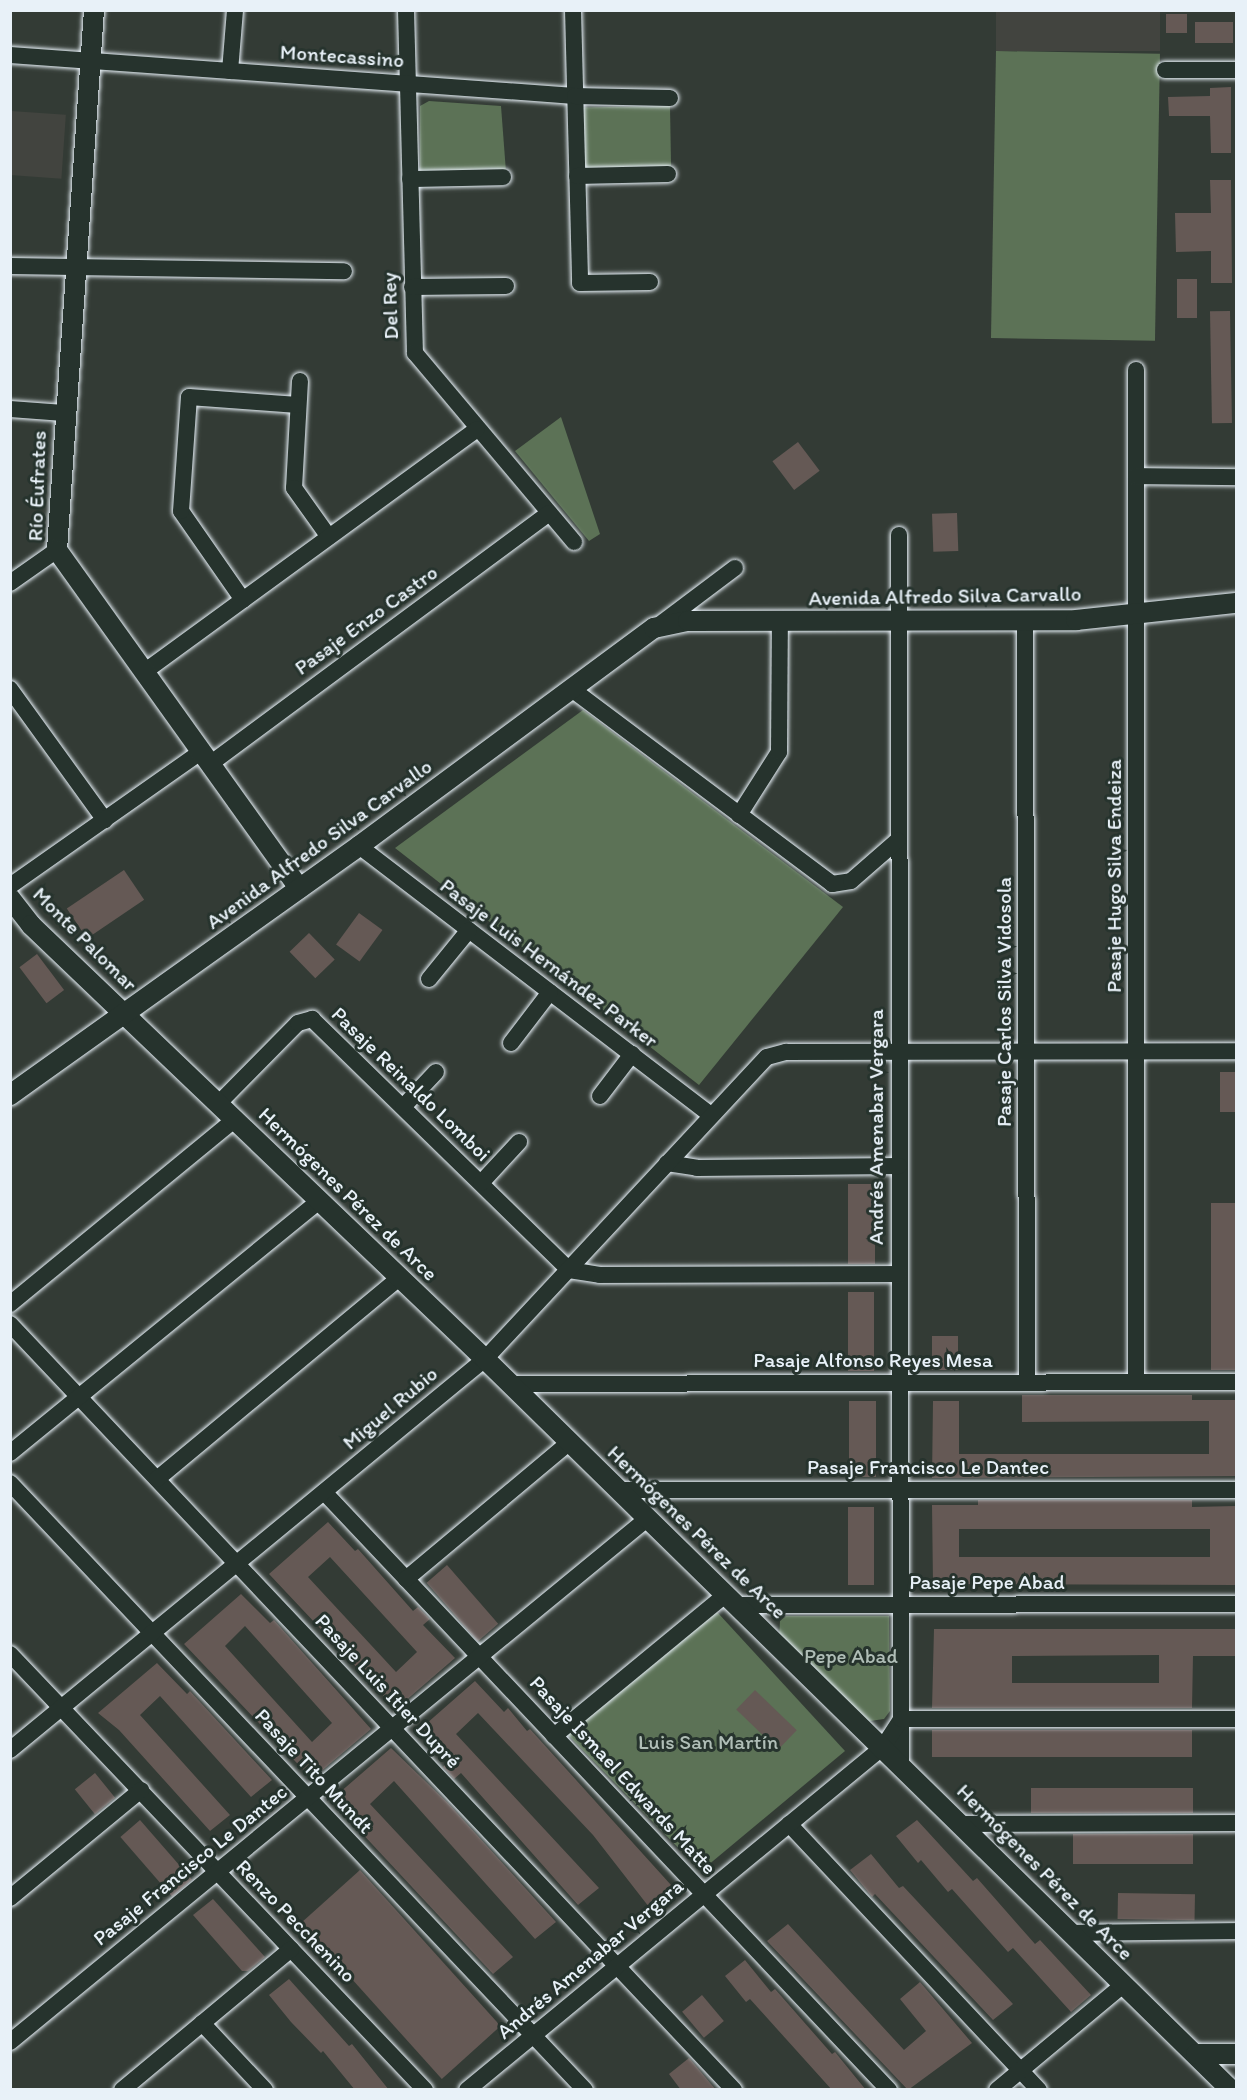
<!DOCTYPE html>
<html>
<head>
<meta charset="utf-8">
<style>
  body { margin:0 }
  #map { position:relative; width:1247px; height:2100px; overflow:hidden; background:#333b35; font-family:Itim,sans-serif }
  div>[style] { position:absolute }
  [style*='--x'] { left:calc(var(--x)*1px); top:calc(var(--y)*1px); width:calc(var(--w)*1px); rotate:calc(var(--a)*1deg) }
  .built>* { inset:0; background:#42443f; transform-origin:0 0 }
  .green>* { inset:0; background:#5c7256; transform-origin:0 0 }
  .building>* { inset:0; background:#655955; transform-origin:0 0 }
  .roads { filter:drop-shadow(0 0 2px #e8f1f8) drop-shadow(0 0 2px #e8f1f8) }
  .minor>* { height:16px; margin:-8px; padding:0 8px; transform-origin:8px; border-radius:8px; background:#26332d }
  .tertiary>* { height:20px; margin:-10px; padding:0 10px; transform-origin:10px; border-radius:10px; background:#26332d }
  span { translate:-50% -50%; white-space:nowrap; text-align:center; line-height:1.15; -webkit-text-stroke:6px #26332d; paint-order:stroke }
  .street-label { font-size:21px; color:#e8f1f8 }
  .park-label { font-size:21px; color:#b0beb7 }
  .frame { position:absolute; inset:0; border:12px solid #e8f1f8; pointer-events:none }
</style>
</head>
<body>
<div id="map">
  <div class="built">
    <i style="left:996px;top:11px;width:164px;height:40px"></i>
    <i style="left:11px;top:111px;width:55px;height:64px;rotate:4deg"></i>
  </div>
  <div class="green">
    <i style="left:996px;top:51px;width:164px;height:287px;rotate:1deg"></i>
    <i style="clip-path:polygon(429px 101px,501px 106px,506px 172px,420px 171px,420px 106px)"></i>
    <i style="left:670px;top:106px;width:64px;height:90px;rotate:89deg"></i>
    <i style="clip-path:polygon(561px 417px,600px 534px,589px 541px,515px 451px)"></i>
    <i style="clip-path:polygon(583px 710px,843px 907px,699px 1085px,395px 848px)"></i>
    <i style="clip-path:polygon(712px 1612px,718px 1613px,845px 1751px,701px 1871px,567px 1734px)"></i>
    <i style="clip-path:polygon(786px 1616px,889px 1616px,890px 1711px,884px 1719px,863px 1722px,779px 1639px,780px 1621px)"></i>
  </div>
  <div class="building">
    <i style="left:1166px;top:14px;width:21px;height:19px"></i>
    <i style="left:1195px;top:22px;width:38px;height:21px"></i>
    <i style="clip-path:polygon(1231px 87px,1231px 153px,1211px 153px,1210px 116px,1169px 116px,1168px 97px,1210px 96px,1210px 88px)"></i>
    <i style="clip-path:polygon(1210px 180px,1231px 180px,1232px 283px,1211px 283px,1211px 251px,1176px 252px,1175px 213px,1211px 213px)"></i>
    <i style="left:1177px;top:279px;width:20px;height:39px"></i>
    <i style="left:1230px;top:311px;width:112px;height:20px;rotate:89deg"></i>
    <i style="left:798px;top:442px;width:36px;height:32px;rotate:53deg"></i>
    <i style="left:957px;top:513px;width:38px;height:25px;rotate:88deg"></i>
    <i style="left:124px;top:870px;width:36px;height:69px;rotate:56deg"></i>
    <i style="left:359px;top:913px;width:29px;height:39px;rotate:36deg"></i>
    <i style="left:309px;top:933px;width:37px;height:27px;rotate:46deg"></i>
    <i style="left:37px;top:954px;width:45px;height:22px;rotate:53deg"></i>
    <i style="left:1220px;top:1072px;width:16px;height:40px"></i>
    <i style="left:848px;top:1184px;width:27px;height:80px"></i>
    <i style="left:1211px;top:1203px;width:25px;height:167px"></i>
    <i style="left:848px;top:1292px;width:26px;height:79px"></i>
    <i style="left:932px;top:1336px;width:26px;height:34px"></i>
    <i style="clip-path:polygon(1022px 1395px,1192px 1395px,1192px 1400px,1236px 1400px,1236px 1476px,932px 1478px,933px 1401px,959px 1401px,959px 1454px,1209px 1454px,1209px 1421px,1022px 1422px)"></i>
    <i style="left:849px;top:1401px;width:27px;height:76px"></i>
    <i style="clip-path:polygon(evenodd,978px 1500px,1192px 1500px,1192px 1507px,1236px 1506px,1236px 1585px,933px 1584px,932px 1505px,978px 1505px,978px 1500px,959px 1529px,1210px 1529px,1210px 1557px,959px 1557px,959px 1529px)"></i>
    <i style="left:848px;top:1507px;width:26px;height:78px"></i>
    <i style="clip-path:polygon(evenodd,328px 1522px,355px 1551px,358px 1549px,413px 1611px,418px 1607px,430px 1619px,423px 1625px,455px 1658px,396px 1709px,269px 1574px,328px 1522px,330px 1557px,417px 1652px,396px 1672px,308px 1577px,330px 1557px)"></i>
    <i style="left:447px;top:1565px;width:78px;height:27px;rotate:49deg"></i>
    <i style="clip-path:polygon(evenodd,241px 1594px,270px 1623px,274px 1620px,371px 1729px,312px 1779px,184px 1644px,241px 1594px,245px 1626px,332px 1723px,312px 1742px,225px 1646px,245px 1626px)"></i>
    <i style="clip-path:polygon(evenodd,934px 1629px,1236px 1629px,1236px 1656px,1193px 1656px,1192px 1708px,932px 1708px,934px 1629px,1159px 1655px,1159px 1683px,1012px 1683px,1012px 1656px,1159px 1655px)"></i>
    <i style="clip-path:polygon(157px 1663px,187px 1694px,190px 1691px,272px 1780px,251px 1797px,160px 1696px,140px 1715px,230px 1815px,210px 1831px,119px 1730px,98px 1713px)"></i>
    <i style="clip-path:polygon(475px 1681px,504px 1712px,508px 1708px,527px 1731px,530px 1729px,671px 1885px,649px 1907px,593px 1835px,478px 1713px,456px 1734px,599px 1888px,578px 1905px,461px 1773px,454px 1779px,443px 1767px,448px 1762px,418px 1731px)"></i>
    <i style="left:755px;top:1690px;width:58px;height:27px;rotate:44deg"></i>
    <i style="left:1192px;top:1730px;width:27px;height:260px;rotate:90deg"></i>
    <i style="clip-path:polygon(391px 1748px,448px 1803px,556px 1922px,535px 1939px,394px 1781px,370px 1804px,513px 1957px,493px 1974px,331px 1800px)"></i>
    <i style="left:95px;top:1773px;width:32px;height:26px;rotate:51deg"></i>
    <i style="left:1031px;top:1788px;width:162px;height:25px"></i>
    <i style="left:140px;top:1820px;width:79px;height:26px;rotate:49deg"></i>
    <i style="clip-path:polygon(917px 1820px,973px 1881px,977px 1878px,1035px 1944px,1040px 1940px,1091px 1995px,1071px 2012px,1013px 1948px,1008px 1952px,952px 1889px,948px 1892px,921px 1860px,918px 1863px,896px 1836px)"></i>
    <i style="left:1073px;top:1834px;width:120px;height:30px"></i>
    <i style="clip-path:polygon(871px 1854px,899px 1888px,903px 1886px,1013px 2004px,993px 2020px,875px 1894px,872px 1897px,850px 1870px)"></i>
    <i style="left:360px;top:1870px;width:210px;height:79px;rotate:48deg"></i>
    <i style="left:1118px;top:1893px;width:77px;height:26px;rotate:1deg"></i>
    <i style="clip-path:polygon(213px 1899px,265px 1957px,248px 1971px,242px 1971px,193px 1915px)"></i>
    <i style="clip-path:polygon(788px 1924px,904px 2050px,926px 2031px,900px 1999px,920px 1982px,972px 2043px,908px 2090px,767px 1941px)"></i>
    <i style="clip-path:polygon(745px 1960px,771px 1992px,775px 1989px,832px 2054px,835px 2052px,866px 2090px,832px 2090px,750px 1999px,746px 2002px,725px 1976px)"></i>
    <i style="clip-path:polygon(289px 1979px,349px 2046px,352px 2044px,389px 2090px,355px 2090px,323px 2051px,321px 2053px,291px 2022px,269px 1995px)"></i>
    <i style="left:702px;top:1995px;width:34px;height:26px;rotate:50deg"></i>
    <i style="clip-path:polygon(689px 2058px,691px 2060px,716px 2090px,681px 2090px,669px 2074px)"></i>
  </div>
  <div class="roads">
    <div class="minor">
      <i style="--x:406;--y:10;--w:343;--a:88.5"></i>
      <i style="--x:415;--y:353;--w:247;--a:49.9"></i>
      <i style="--x:573;--y:10;--w:273;--a:88.5"></i>
      <i style="--x:580;--y:283;--w:70;--a:-0.8"></i>
      <i style="--x:10;--y:55;--w:566;--a:4.15"></i>
      <i style="--x:575;--y:96;--w:95;--a:1.2"></i>
      <i style="--x:1165;--y:70;--w:71;--a:0"></i>
      <i style="--x:230;--y:71;--w:61;--a:-85.3"></i>
      <i style="--x:577;--y:176;--w:91;--a:-1.3"></i>
      <i style="--x:410;--y:179;--w:93;--a:-1.2"></i>
      <i style="--x:10;--y:266;--w:334;--a:0.9"></i>
      <i style="--x:412;--y:287;--w:94;--a:-0.6"></i>
      <i style="--x:1136;--y:370;--w:1012;--a:90"></i>
      <i style="--x:300;--y:381;--w:107;--a:93.2"></i>
      <i style="--x:294;--y:488;--w:60;--a:54.5"></i>
      <i style="--x:10;--y:409;--w:54;--a:4.2"></i>
      <i style="--x:1136;--y:476;--w:100;--a:0.6"></i>
      <i style="--x:899;--y:535;--w:1229;--a:89.91"></i>
      <i style="--x:10;--y:583;--w:57;--a:-35.1"></i>
      <i style="--x:243;--y:600;--w:108;--a:-124.9"></i>
      <i style="--x:181;--y:511;--w:114;--a:-86"></i>
      <i style="--x:189;--y:397;--w:109;--a:4.2"></i>
      <i style="--x:1025;--y:621;--w:761;--a:89.85"></i>
      <i style="--x:655;--y:628;--w:100;--a:-36.9"></i>
      <i style="--x:144;--y:672;--w:412;--a:-36.1"></i>
      <i style="--x:10;--y:689;--w:162;--a:54.1"></i>
      <i style="--x:573;--y:690;--w:324;--a:36.8"></i>
      <i style="--x:832;--y:884;--w:19;--a:-9"></i>
      <i style="--x:851;--y:881;--w:62;--a:-41.1"></i>
      <i style="--x:210;--y:764;--w:422;--a:-36.5"></i>
      <i style="--x:739;--y:815;--w:75;--a:-57.6"></i>
      <i style="--x:779;--y:752;--w:130;--a:-89.6"></i>
      <i style="--x:359;--y:846;--w:443;--a:37.4"></i>
      <i style="--x:10;--y:886;--w:233;--a:-35.1"></i>
      <i style="--x:429;--y:979;--w:63;--a:-50.8"></i>
      <i style="--x:511;--y:1043;--w:64;--a:-52.6"></i>
      <i style="--x:600;--y:1096;--w:53;--a:-52.7"></i>
      <i style="--x:219;--y:1103;--w:112;--a:-45.4"></i>
      <i style="--x:298;--y:1023;--w:15;--a:-16"></i>
      <i style="--x:312;--y:1019;--w:359;--a:44.3"></i>
      <i style="--x:569;--y:1270;--w:31;--a:9"></i>
      <i style="--x:600;--y:1275;--w:299;--a:-0.2"></i>
      <i style="--x:403;--y:1107;--w:48;--a:-46.7"></i>
      <i style="--x:667;--y:1163;--w:30;--a:9"></i>
      <i style="--x:697;--y:1168;--w:202;--a:-0.6"></i>
      <i style="--x:481;--y:1183;--w:56;--a:-47.2"></i>
      <i style="--x:10;--y:1304;--w:291;--a:-39.4"></i>
      <i style="--x:10;--y:1324;--w:1054;--a:46.61"></i>
      <i style="--x:510;--y:1384;--w:726;--a:-0.16"></i>
      <i style="--x:10;--y:1453;--w:400;--a:-39.2"></i>
      <i style="--x:157;--y:1479;--w:316;--a:-39.7"></i>
      <i style="--x:10;--y:1483;--w:836;--a:46.55"></i>
      <i style="--x:619;--y:1490;--w:617;--a:0"></i>
      <i style="--x:324;--y:1492;--w:823;--a:46.63"></i>
      <i style="--x:406;--y:1579;--w:214;--a:-39.9"></i>
      <i style="--x:737;--y:1605;--w:499;--a:-0.1"></i>
      <i style="--x:10;--y:1654;--w:602;--a:46.41"></i>
      <i style="--x:554;--y:1736;--w:223;--a:-39.5"></i>
      <i style="--x:10;--y:1750;--w:615;--a:-39.46"></i>
      <i style="--x:485;--y:1359;--w:413;--a:-47"></i>
      <i style="--x:767;--y:1057;--w:20;--a:-15"></i>
      <i style="--x:786;--y:1052;--w:450;--a:-0.1"></i>
      <i style="--x:789;--y:1824;--w:365;--a:46.8"></i>
      <i style="--x:962;--y:1824;--w:274;--a:-0.2"></i>
      <i style="--x:10;--y:1898;--w:170;--a:-39.5"></i>
      <i style="--x:1072;--y:1933;--w:164;--a:-0.7"></i>
      <i style="--x:202;--y:2023;--w:92;--a:46.8"></i>
      <i style="--x:10;--y:2042;--w:826;--a:-39.4"></i>
      <i style="--x:122;--y:2090;--w:220;--a:-39.8"></i>
      <i style="--x:467;--y:2090;--w:539;--a:-39.51"></i>
      <i style="--x:883;--y:1747;--w:33;--a:-57"></i>
      <i style="--x:901;--y:1719;--w:335;--a:0"></i>
      <i style="--x:997;--y:2090;--w:165;--a:-39.8"></i>
    </div>
    <div class="tertiary">
      <i style="--x:94;--y:10;--w:541;--a:93.92"></i>
      <i style="--x:57;--y:550;--w:416;--a:54.4"></i>
      <i style="--x:10;--y:898;--w:34;--a:52"></i>
      <i style="--x:31;--y:925;--w:628;--a:43.71"></i>
      <i style="--x:485;--y:1359;--w:1044;--a:44.42"></i>
      <i style="--x:10;--y:1095;--w:429;--a:-35.5"></i>
      <i style="--x:359;--y:846;--w:367;--a:-36.5"></i>
      <i style="--x:654;--y:628;--w:35;--a:-12"></i>
      <i style="--x:688;--y:621;--w:388;--a:-0.1"></i>
      <i style="--x:1076;--y:620;--w:161;--a:-6.1"></i>
      <i style="--x:1196;--y:2054;--w:40;--a:0"></i>
    </div>
  </div>
  <div class="street-label">
    <span style="left:342px;top:56px;rotate:4deg">Montecassino</span>
    <span style="left:390px;top:306px;rotate:-92deg">Del Rey</span>
    <span style="left:37px;top:486px;rotate:-88deg">Río Éufrates</span>
    <span style="left:945px;top:596px;rotate:-1deg">Avenida Alfredo Silva Carvallo</span>
    <span style="left:366px;top:620px;rotate:-36deg">Pasaje Enzo Castro</span>
    <span style="left:319px;top:844px;rotate:-36deg">Avenida Alfredo Silva Carvallo</span>
    <span style="left:1114px;top:876px;rotate:-90deg">Pasaje Hugo Silva Endeiza</span>
    <span style="left:85px;top:939px;rotate:45deg">Monte Palomar</span>
    <span style="left:549px;top:963px;rotate:37deg">Pasaje Luis Hernández Parker</span>
    <span style="left:1004px;top:1002px;rotate:-90deg">Pasaje Carlos Silva Vidosola</span>
    <span style="left:411px;top:1084px;rotate:44deg">Pasaje Reinaldo Lomboi</span>
    <span style="left:876px;top:1127px;rotate:-90deg">Andrés Amenabar Vergara</span>
    <span style="left:348px;top:1194px;rotate:44deg">Hermógenes Pérez de Arce</span>
    <span style="left:873px;top:1360px">Pasaje Alfonso Reyes Mesa</span>
    <span style="left:390px;top:1408px;rotate:-40deg">Miguel Rubio</span>
    <span style="left:928px;top:1467px">Pasaje Francisco Le Dantec</span>
    <span style="left:697px;top:1532px;rotate:44deg">Hermógenes Pérez de Arce</span>
    <span style="left:987px;top:1582px">Pasaje Pepe Abad</span>
    <span style="left:388px;top:1691px;rotate:47deg">Pasaje Luis Itier Dupré</span>
    <span style="left:314px;top:1771px;rotate:47deg">Pasaje Tito Mundt</span>
    <span style="left:623px;top:1775px;rotate:47deg">Pasaje Ismael Edwards Matte</span>
    <span style="left:190px;top:1865px;rotate:-39deg">Pasaje Francisco Le Dantec</span>
    <span style="left:1045px;top:1872px;rotate:45deg">Hermógenes Pérez de Arce</span>
    <span style="left:296px;top:1921px;rotate:46deg">Renzo Pecchenino</span>
    <span style="left:590px;top:1959px;rotate:-40deg">Andrés Amenabar Vergara</span>
  </div>
  <div class="park-label">
    <span style="left:851px;top:1656px">Pepe Abad</span>
    <span style="left:708px;top:1742px">Luis San Martín</span>
  </div>
  <div class="frame"></div>
</div>
</body>
</html>
